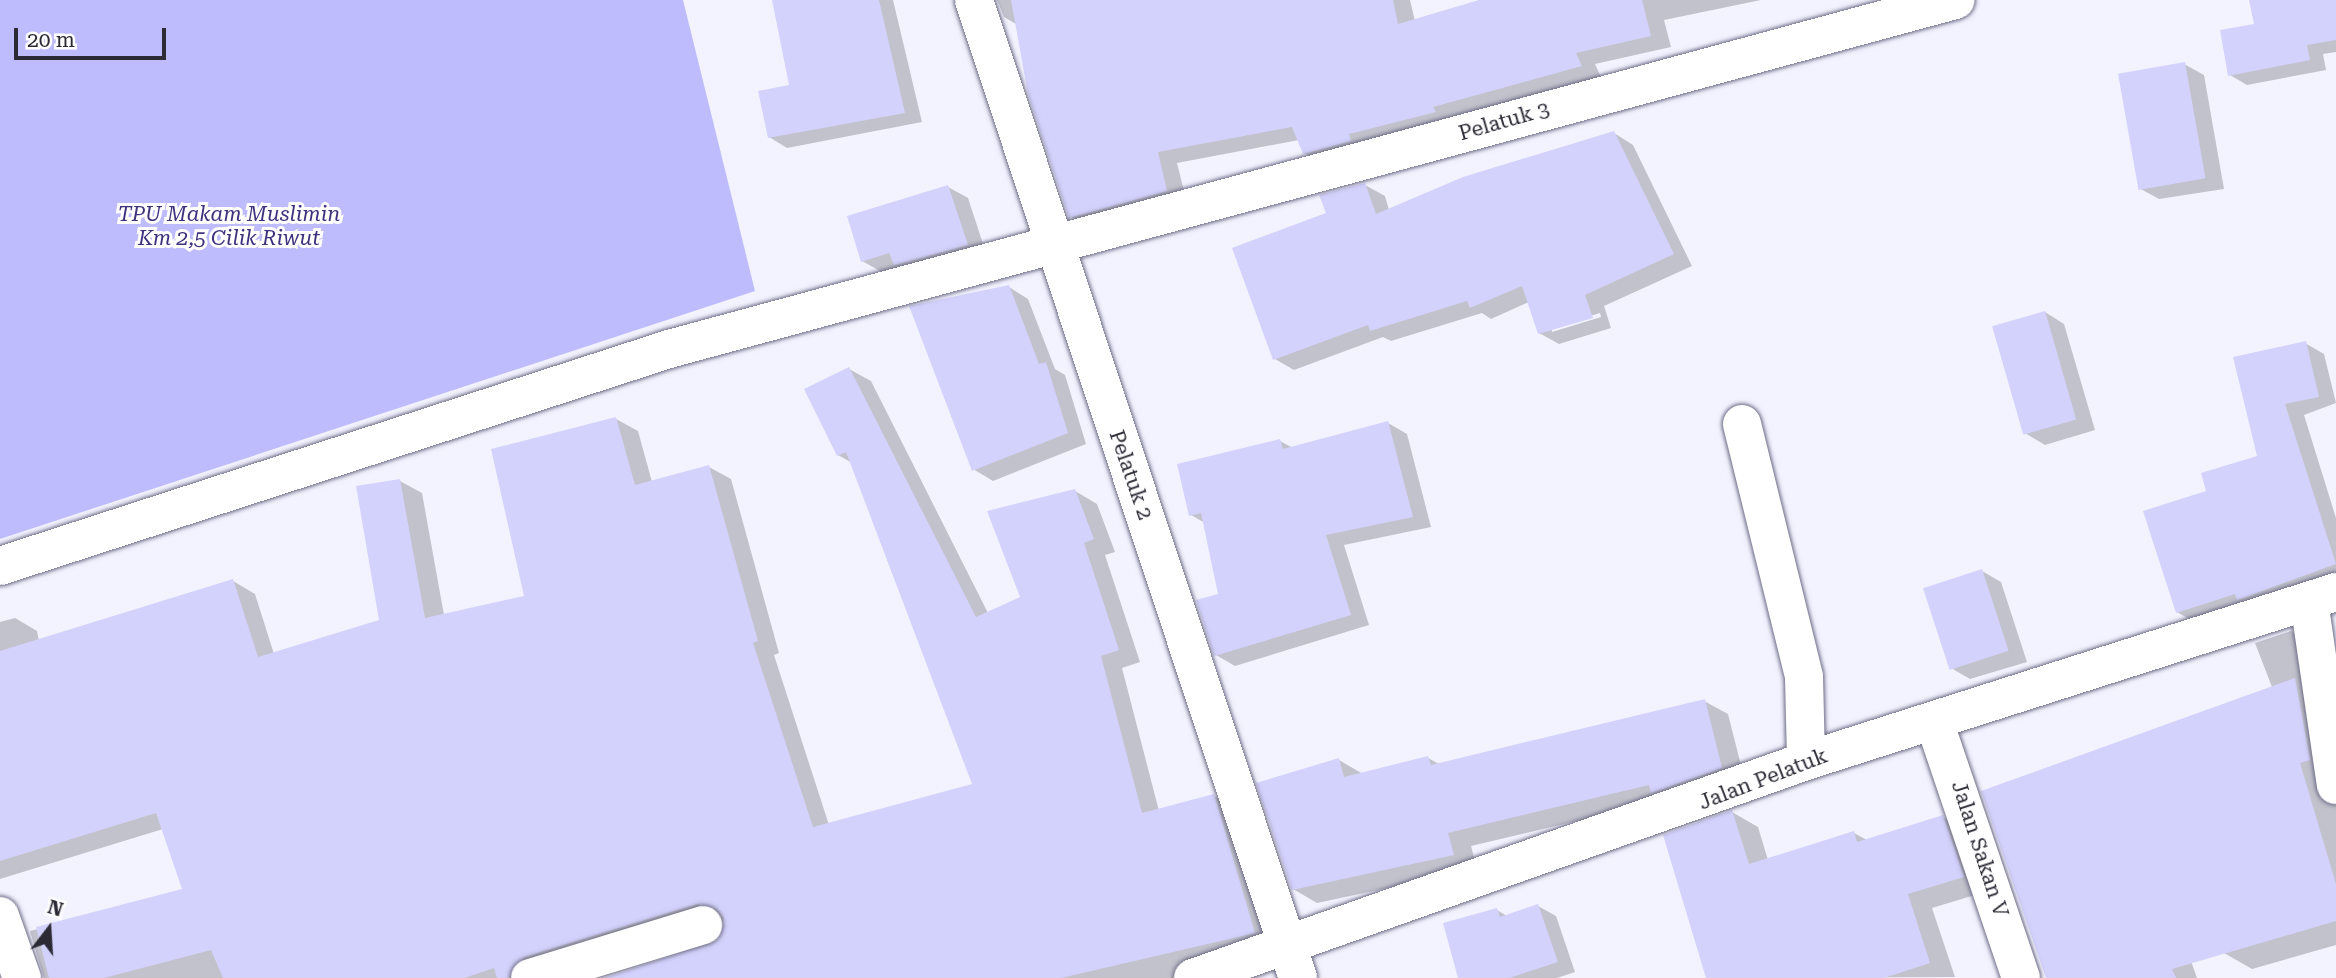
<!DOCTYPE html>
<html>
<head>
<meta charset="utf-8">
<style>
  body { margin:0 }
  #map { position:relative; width:2336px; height:978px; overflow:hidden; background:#f3f3ff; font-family:"Roboto Serif",serif }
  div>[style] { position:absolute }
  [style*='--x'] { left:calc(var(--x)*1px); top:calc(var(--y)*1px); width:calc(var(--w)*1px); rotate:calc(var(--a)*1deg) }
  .green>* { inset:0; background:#bfbcfd }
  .shadow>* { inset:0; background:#0003 }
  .building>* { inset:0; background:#d3d2fc; transform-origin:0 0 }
  .roads { filter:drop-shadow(0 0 2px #6d6c86) drop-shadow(0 0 2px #6d6c86) }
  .minor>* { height:38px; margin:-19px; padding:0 19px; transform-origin:19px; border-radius:19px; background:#fff }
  span { translate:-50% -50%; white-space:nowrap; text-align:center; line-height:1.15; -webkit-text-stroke:6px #fff; paint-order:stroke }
  .street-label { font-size:21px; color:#2b2a35 }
  .park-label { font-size:21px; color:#3e317e; font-style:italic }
  .north { position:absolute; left:14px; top:894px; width:70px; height:70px; -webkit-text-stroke:5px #fff; paint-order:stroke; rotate:17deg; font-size:19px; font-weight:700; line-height:28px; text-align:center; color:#2b2a35 }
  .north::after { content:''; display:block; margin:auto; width:24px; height:32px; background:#2b2a35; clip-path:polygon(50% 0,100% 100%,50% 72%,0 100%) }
  .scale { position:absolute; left:14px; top:28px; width:152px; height:32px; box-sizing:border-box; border:4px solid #2b2a35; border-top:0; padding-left:9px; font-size:21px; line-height:24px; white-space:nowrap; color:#2b2a35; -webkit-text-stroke:5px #fff; paint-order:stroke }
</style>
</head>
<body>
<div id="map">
  <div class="green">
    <i style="clip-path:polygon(0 0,683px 0,755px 291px,0 539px)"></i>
  </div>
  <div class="shadow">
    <i style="clip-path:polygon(774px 0,893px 0,922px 122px,787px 148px,769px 137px,791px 86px)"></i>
    <i style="clip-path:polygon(997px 0,1410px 0,1415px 21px,1524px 0,1761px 0,1664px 20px,1671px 47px,1595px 64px,1601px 77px,1325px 165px,1304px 153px,1299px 140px,1177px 163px,1187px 203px,1091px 228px,1071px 217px,1016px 24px,1004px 17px)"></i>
    <i style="clip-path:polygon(2251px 0,2336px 0,2336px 52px,2323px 54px,2326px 70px,2247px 85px,2230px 75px,2256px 25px)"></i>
    <i style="clip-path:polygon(2184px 64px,2204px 75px,2224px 189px,2159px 199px,2139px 188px)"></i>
    <i style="clip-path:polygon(evenodd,1614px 133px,1633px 145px,1692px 266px,1604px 306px,1611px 328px,1559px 344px,1539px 333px,1529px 302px,1491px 319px,1482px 313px,1391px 341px,1383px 337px,1294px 370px,1275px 359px,1329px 214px,1365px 185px,1385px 196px,1389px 210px,1614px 133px,1600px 313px,1601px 317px,1552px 332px,1552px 328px,1600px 313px)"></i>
    <i style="clip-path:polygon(948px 187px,968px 198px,987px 256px,882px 272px,862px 261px)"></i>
    <i style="clip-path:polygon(1009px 287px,1028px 299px,1055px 369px,1065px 375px,1086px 444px,993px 481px,973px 469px)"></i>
    <i style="clip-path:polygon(2045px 312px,2064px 324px,2095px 430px,2045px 445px,2025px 433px)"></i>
    <i style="clip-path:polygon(2305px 343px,2324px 354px,2336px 403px,2304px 415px,2336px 518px,2336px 580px,2196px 623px,2177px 612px,2209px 492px,2259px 458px)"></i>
    <i style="clip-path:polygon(849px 369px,871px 381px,988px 613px,1022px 598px,1075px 491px,1097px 504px,1115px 552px,1105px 555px,1140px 662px,1122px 668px,1159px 811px,1214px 796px,1236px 809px,1276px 945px,1200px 978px,611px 978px,710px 947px,726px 931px,720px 916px,546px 969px,537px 978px,44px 978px,30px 931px,184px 890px,163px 829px,0 879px,0 622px,15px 618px,37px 631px,39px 641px,233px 581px,255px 594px,274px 654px,380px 621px,400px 481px,422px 493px,444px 615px,526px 597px,616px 419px,638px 431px,652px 482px,709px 467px,731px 479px,779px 653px,774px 655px,829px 825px,974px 785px,852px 463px,838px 455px)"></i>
    <i style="clip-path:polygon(1388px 423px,1407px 434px,1431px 527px,1344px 545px,1369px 625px,1235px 666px,1216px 655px,1220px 595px,1205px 523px,1191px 515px,1280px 441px,1293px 448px)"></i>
    <i style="clip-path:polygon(1982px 571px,2001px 582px,2027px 662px,1970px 679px,1951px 668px)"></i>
    <i style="clip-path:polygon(2291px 631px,2319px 648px,2336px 761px,2336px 945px,2252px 969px,2224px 953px,2149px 842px,2197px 978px,2050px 978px,1983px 792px,2272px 687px,2255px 643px)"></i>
    <i style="clip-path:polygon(1704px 701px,1728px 714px,1745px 781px,1471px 846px,1477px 869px,1317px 903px,1293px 889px,1339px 760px,1363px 774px,1428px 758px,1439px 764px)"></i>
    <i style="clip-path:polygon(1732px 812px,1758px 827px,1768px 860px,1854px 833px,1867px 840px,1943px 817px,1968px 832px,1988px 891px,1932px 908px,1955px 977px,1708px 978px)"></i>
    <i style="clip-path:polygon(1538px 906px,1556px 916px,1575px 972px,1557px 978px,1460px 978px,1497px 910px,1507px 916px)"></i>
  </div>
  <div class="building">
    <i style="clip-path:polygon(772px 0,879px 0,905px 113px,768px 138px,758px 91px,789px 85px)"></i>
    <i style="clip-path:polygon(1011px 0,1393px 0,1398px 24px,1479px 0,1642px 0,1651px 36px,1576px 53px,1582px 66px,1433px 107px,1436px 112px,1349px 134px,1351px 141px,1303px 154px,1292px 127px,1158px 152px,1167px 191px,1069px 218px,1028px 94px)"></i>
    <i style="clip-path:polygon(2249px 0,2336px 0,2336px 40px,2307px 45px,2310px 60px,2228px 76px,2220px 30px,2254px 24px)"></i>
    <i style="left:2185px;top:62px;width:118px;height:68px;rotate:80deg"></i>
    <i style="clip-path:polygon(1614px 131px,1674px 254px,1585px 295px,1593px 318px,1538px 334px,1522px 286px,1470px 308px,1467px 301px,1370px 331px,1368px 325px,1273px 360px,1232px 248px,1326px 213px,1319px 195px,1365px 183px,1376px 214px,1463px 177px)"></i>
    <i style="clip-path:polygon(948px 185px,968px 245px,894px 265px,889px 253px,861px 262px,847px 216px)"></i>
    <i style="clip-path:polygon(1009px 285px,1039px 364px,1046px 362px,1068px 433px,972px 471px,909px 306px)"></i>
    <i style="left:2045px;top:311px;width:113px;height:55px;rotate:74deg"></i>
    <i style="clip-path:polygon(2306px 341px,2319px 397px,2285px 404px,2336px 564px,2237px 600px,2235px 594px,2176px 613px,2143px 511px,2206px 491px,2201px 473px,2257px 456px,2233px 357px)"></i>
    <i style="clip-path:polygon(849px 367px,976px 617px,1020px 597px,987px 511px,1075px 489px,1094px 539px,1084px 543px,1119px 650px,1101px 656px,1142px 813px,1214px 794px,1255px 933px,1061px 978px,605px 978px,718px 940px,724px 918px,717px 909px,697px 904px,524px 957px,509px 978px,497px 978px,494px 968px,464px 978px,223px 978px,211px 950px,104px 978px,49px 978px,36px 927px,182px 889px,156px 813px,0 861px,0 651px,233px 579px,258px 657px,379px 620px,356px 486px,400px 479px,425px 618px,524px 596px,491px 449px,616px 417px,635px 485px,709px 465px,758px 641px,753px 643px,813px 827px,972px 784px,846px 452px,837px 456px,804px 389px)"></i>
    <i style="clip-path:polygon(1388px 421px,1413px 517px,1326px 535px,1351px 615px,1214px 656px,1196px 600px,1218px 594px,1201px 513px,1189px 516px,1177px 464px,1280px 439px,1283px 449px)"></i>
    <i style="left:1982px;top:569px;width:86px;height:62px;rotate:72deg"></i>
    <i style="clip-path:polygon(2295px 678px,2310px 760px,2300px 763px,2336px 884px,2336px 921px,2172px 969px,2176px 978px,2046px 978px,1981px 791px)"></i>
    <i style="clip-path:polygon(1705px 699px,1722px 768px,1651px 793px,1649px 785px,1448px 833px,1454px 855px,1292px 890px,1256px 783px,1339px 758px,1344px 777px,1428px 756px,1431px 765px)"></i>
    <i style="clip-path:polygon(1732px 810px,1749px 864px,1854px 831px,1857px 842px,1943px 815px,1964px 877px,1908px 894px,1930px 963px,1884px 978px,1706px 978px,1663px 835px)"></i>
    <i style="clip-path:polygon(1538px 904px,1558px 962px,1509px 978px,1458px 978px,1443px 923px,1497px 908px,1500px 917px)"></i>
  </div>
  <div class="roads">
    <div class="minor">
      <i style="--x:974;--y:0;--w:1030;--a:71.67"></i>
      <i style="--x:1742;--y:424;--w:260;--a:76.2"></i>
      <i style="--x:1804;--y:677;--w:84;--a:88.6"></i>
      <i style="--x:0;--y:566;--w:703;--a:-17.97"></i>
      <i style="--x:669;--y:349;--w:1333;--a:-15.18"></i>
      <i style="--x:2309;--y:601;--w:186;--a:81.7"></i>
      <i style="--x:1934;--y:721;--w:271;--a:71.3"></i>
      <i style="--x:0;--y:916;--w:66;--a:70.5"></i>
      <i style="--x:530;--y:978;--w:181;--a:-17"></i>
      <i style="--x:1193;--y:978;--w:650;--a:-19.49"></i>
      <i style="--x:1806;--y:761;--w:556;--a:-17.69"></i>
    </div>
  </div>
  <div class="street-label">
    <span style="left:1504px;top:121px;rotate:-16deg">Pelatuk 3</span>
    <span style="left:1131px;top:475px;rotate:71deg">Pelatuk 2</span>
    <span style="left:1763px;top:779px;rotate:-21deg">Jalan Pelatuk</span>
    <span style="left:1980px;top:849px;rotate:72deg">Jalan Sakan V</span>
  </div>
  <div class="park-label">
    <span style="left:229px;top:226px">TPU Makam Muslimin<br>Km 2,5 Cilik Riwut</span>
  </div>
  <div class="north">N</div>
  <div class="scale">20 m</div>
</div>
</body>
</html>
